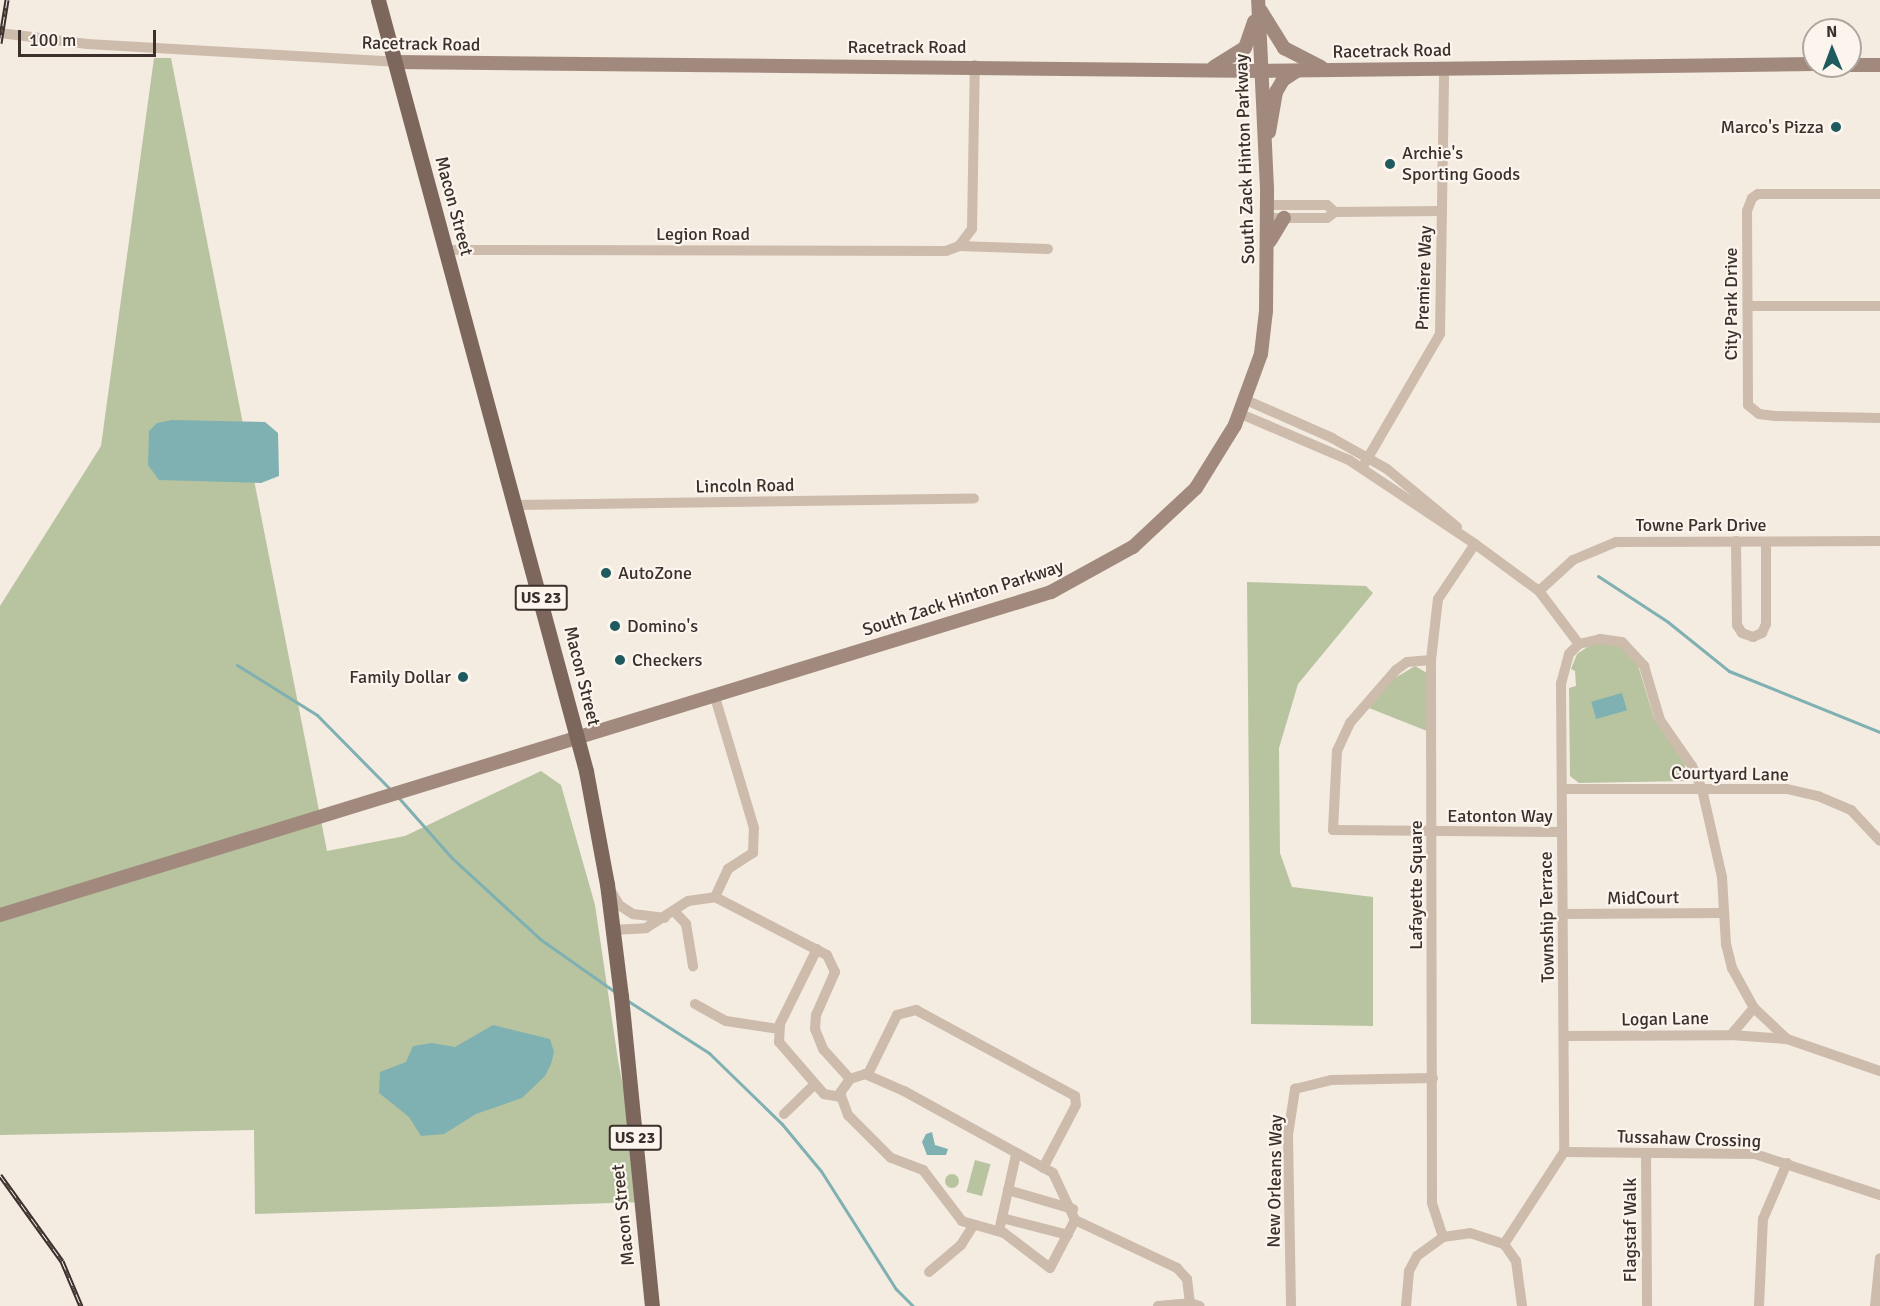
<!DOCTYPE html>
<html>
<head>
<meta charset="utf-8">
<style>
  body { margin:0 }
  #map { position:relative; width:1880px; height:1306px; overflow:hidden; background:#f4ebe1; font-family:Signika,sans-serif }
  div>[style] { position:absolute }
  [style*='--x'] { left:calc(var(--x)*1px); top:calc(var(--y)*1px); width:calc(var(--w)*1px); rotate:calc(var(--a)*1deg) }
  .green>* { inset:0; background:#b8c4a0; transform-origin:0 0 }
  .round { border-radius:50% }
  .water>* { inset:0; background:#7fb0b2; transform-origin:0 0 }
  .stream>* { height:3px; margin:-1.5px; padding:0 1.5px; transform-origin:1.5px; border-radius:1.5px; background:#7fb0b2 }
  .street>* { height:10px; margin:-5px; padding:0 5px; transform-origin:5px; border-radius:5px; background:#cdbbac }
  .secondary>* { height:14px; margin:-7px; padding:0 7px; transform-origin:7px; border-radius:7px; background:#a18a7d }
  .primary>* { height:15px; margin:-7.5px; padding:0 7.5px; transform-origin:7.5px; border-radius:7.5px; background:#7d675c }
  .rail>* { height:5px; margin-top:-2.5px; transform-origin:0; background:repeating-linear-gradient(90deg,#fbf5ee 0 9px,#3b302b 0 18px); box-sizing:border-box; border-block:2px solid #3b302b }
  .dots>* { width:16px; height:16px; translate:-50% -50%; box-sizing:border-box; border:3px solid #fbf5ee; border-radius:50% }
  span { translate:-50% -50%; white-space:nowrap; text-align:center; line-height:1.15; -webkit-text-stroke:4.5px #fbf5ee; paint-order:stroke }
  .shield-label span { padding:2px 4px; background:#fbf5ee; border:2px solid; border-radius:4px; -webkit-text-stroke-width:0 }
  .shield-label { font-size:16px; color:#3b302b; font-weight:700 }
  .street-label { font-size:18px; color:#3b302b }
  .poi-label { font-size:18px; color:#3b302b }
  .right { translate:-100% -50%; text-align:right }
  .left { translate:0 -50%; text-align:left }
  .north { position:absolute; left:1802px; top:18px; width:60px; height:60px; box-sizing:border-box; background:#fbf5ee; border:2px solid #aea6a0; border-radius:50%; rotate:359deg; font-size:16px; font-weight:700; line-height:24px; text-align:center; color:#3b302b }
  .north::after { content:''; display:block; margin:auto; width:21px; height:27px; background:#1f5a5e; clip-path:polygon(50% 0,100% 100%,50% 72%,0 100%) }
  .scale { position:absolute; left:18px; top:30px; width:138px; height:27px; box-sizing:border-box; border:3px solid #3b302b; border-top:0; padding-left:8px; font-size:18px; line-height:21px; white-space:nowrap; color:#3b302b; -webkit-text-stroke:4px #fbf5ee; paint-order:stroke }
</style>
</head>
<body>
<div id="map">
  <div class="green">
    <i style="clip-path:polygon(154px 58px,171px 58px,327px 851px,405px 836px,541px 771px,561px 785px,595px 905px,618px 1060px,645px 1202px,255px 1214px,254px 1130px,0 1135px,0 606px,101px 446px)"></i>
    <i style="clip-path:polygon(1247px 582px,1366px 586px,1373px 593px,1298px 684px,1279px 748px,1280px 853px,1292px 887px,1373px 897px,1373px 1026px,1251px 1024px)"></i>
    <i style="clip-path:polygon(1605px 642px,1621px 645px,1636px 659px,1654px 718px,1685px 764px,1686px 781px,1579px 783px,1570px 776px,1569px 688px,1576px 686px,1575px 671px,1571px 669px,1577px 654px,1592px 644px)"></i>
    <i style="clip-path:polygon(1415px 666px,1427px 673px,1427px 731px,1369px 708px,1390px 681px)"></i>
    <i style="left:975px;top:1160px;width:16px;height:33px;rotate:15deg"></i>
    <i class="round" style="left:945px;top:1174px;width:14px;height:14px"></i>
  </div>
  <div class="water">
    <i style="clip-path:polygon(172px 420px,265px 422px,278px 433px,279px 476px,261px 483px,159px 480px,148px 465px,149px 431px,157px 423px)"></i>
    <i style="left:1622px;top:693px;width:18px;height:32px;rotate:74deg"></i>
    <i style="clip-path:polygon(493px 1025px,550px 1039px,554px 1052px,551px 1064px,545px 1076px,522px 1098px,476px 1114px,444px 1134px,421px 1136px,409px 1117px,379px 1093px,380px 1072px,406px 1062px,413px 1046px,432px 1043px,455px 1047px)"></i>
    <i style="clip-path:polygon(932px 1132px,935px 1145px,948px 1149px,946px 1155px,927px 1155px,922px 1142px,926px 1134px)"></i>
  </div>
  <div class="stream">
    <i style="--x:1598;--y:576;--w:84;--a:33.3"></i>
    <i style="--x:1668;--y:622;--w:78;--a:38.8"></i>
    <i style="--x:1729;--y:671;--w:163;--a:22"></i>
    <i style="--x:237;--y:665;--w:94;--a:32"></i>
    <i style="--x:317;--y:715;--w:105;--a:45.4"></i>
    <i style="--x:398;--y:797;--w:81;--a:48.5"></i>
    <i style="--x:452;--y:858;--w:120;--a:42.6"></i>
    <i style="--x:540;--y:939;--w:92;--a:35.2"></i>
    <i style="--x:625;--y:999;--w:100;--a:32.7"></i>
    <i style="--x:709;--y:1053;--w:102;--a:44.2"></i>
    <i style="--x:782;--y:1124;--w:61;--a:50.3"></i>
    <i style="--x:821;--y:1171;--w:140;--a:57.6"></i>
    <i style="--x:896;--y:1289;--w:24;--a:45"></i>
  </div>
  <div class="street">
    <i style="--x:0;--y:33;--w:88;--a:7.2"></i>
    <i style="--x:87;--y:44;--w:309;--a:3.3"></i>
    <i style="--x:1880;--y:194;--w:122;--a:180"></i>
    <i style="--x:1758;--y:194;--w:7;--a:146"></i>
    <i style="--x:1752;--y:198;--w:14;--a:111"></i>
    <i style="--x:1747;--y:211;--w:194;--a:89.7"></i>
    <i style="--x:1748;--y:405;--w:14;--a:39"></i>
    <i style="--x:1759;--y:414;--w:16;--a:7"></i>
    <i style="--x:1775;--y:416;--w:105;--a:1.1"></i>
    <i style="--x:1266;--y:205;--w:61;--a:0"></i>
    <i style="--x:1327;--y:205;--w:11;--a:41"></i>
    <i style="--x:1266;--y:218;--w:61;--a:0"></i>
    <i style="--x:1327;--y:218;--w:10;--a:-37"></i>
    <i style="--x:1335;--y:212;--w:107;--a:-0.5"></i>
    <i style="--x:959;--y:246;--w:21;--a:-53"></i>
    <i style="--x:972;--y:229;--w:164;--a:-89"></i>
    <i style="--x:446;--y:250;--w:500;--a:0.11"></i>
    <i style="--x:946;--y:251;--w:14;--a:-21"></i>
    <i style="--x:959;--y:246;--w:89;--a:1.9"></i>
    <i style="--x:1748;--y:306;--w:132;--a:0"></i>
    <i style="--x:1246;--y:400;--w:94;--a:23.8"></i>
    <i style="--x:1332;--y:438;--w:63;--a:29.4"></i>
    <i style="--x:1387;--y:469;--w:91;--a:39.6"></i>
    <i style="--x:1241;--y:414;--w:117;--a:23.1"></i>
    <i style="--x:1349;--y:460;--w:151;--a:33.7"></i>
    <i style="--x:1475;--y:544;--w:79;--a:36.3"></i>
    <i style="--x:1539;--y:591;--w:66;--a:53"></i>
    <i style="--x:1579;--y:644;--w:14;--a:135"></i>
    <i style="--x:1569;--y:654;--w:30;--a:105"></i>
    <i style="--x:1561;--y:683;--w:469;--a:89.6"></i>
    <i style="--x:1564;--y:1152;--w:110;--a:123.1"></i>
    <i style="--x:1362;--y:468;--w:155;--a:-59.8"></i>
    <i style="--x:1440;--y:334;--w:266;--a:-89.1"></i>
    <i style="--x:517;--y:505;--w:457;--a:-0.8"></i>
    <i style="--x:1736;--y:541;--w:84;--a:89.3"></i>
    <i style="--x:1737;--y:625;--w:9;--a:58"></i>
    <i style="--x:1742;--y:633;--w:12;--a:20"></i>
    <i style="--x:1753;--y:637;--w:10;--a:-24"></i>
    <i style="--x:1762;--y:633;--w:10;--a:-66"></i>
    <i style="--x:1766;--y:624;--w:82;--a:-90"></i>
    <i style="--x:1539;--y:591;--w:46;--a:-42.4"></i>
    <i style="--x:1573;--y:560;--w:47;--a:-22.7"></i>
    <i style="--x:1616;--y:542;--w:264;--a:-0.2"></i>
    <i style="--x:1579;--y:644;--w:22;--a:-13"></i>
    <i style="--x:1600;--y:639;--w:22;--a:8"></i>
    <i style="--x:1622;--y:642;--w:33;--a:47"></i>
    <i style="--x:1644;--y:666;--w:56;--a:73.5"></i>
    <i style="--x:1660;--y:720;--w:56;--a:55.2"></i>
    <i style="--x:1692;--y:766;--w:25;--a:67"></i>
    <i style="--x:1702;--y:789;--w:90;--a:77.2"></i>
    <i style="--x:1722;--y:877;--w:67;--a:86.6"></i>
    <i style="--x:1726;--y:944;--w:25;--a:76"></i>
    <i style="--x:1732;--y:968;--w:46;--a:61.2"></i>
    <i style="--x:1754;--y:1008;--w:45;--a:43.2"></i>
    <i style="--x:1787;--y:1039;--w:98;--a:19"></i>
    <i style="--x:1431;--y:660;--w:24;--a:175"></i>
    <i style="--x:1407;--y:662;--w:14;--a:144"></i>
    <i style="--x:1396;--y:670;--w:70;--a:131"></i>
    <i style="--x:1350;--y:723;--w:31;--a:115"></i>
    <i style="--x:1337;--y:751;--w:79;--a:92.9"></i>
    <i style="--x:1333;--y:830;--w:229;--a:0.5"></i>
    <i style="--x:1563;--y:789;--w:224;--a:0"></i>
    <i style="--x:1787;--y:789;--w:32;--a:13"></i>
    <i style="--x:1818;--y:796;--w:36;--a:23"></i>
    <i style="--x:1851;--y:810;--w:42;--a:46.9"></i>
    <i style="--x:611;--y:891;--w:16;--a:60"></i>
    <i style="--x:619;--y:905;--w:17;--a:33"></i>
    <i style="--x:633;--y:914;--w:32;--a:7"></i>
    <i style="--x:715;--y:897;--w:31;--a:-65"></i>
    <i style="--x:728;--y:869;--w:30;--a:-33"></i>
    <i style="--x:753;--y:853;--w:25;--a:-88"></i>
    <i style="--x:754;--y:828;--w:137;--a:-106.6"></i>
    <i style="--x:674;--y:911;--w:18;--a:47"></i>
    <i style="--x:686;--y:924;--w:43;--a:80.5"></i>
    <i style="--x:1563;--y:914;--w:161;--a:-0.4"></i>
    <i style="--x:612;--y:930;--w:34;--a:-3"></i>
    <i style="--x:646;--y:928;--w:50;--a:-32.7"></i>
    <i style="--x:688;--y:901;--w:27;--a:-8"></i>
    <i style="--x:715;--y:897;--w:126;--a:27.4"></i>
    <i style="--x:827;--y:955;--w:19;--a:65"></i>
    <i style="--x:835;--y:972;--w:47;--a:113.8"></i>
    <i style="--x:816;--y:1015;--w:14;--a:94"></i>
    <i style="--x:815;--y:1029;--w:22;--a:68"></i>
    <i style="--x:823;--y:1049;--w:40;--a:48"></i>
    <i style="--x:817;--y:949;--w:84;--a:116.3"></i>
    <i style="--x:780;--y:1024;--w:18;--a:93"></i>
    <i style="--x:779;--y:1042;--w:69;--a:49.1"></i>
    <i style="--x:824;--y:1094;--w:17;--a:10"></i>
    <i style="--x:695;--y:1004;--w:35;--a:29"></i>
    <i style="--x:726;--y:1021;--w:54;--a:8.6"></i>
    <i style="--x:1731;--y:1035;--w:56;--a:4.1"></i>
    <i style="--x:1564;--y:1036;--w:167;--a:-0.3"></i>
    <i style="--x:1731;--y:1035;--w:35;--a:-50"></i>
    <i style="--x:865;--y:1074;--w:43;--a:23.6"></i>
    <i style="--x:904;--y:1091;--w:170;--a:28.8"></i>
    <i style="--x:1053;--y:1173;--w:52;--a:64.9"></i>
    <i style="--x:1075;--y:1220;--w:54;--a:117.5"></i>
    <i style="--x:1050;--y:1268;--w:58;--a:-142.7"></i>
    <i style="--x:1004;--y:1233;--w:44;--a:-164.1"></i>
    <i style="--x:962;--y:1221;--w:64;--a:-127.4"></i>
    <i style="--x:923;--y:1170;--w:34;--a:-159"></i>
    <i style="--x:891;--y:1158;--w:61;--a:-135"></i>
    <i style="--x:848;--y:1115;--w:23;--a:-110"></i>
    <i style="--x:840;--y:1093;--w:17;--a:-54"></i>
    <i style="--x:850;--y:1079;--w:16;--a:-18"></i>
    <i style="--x:868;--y:1074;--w:66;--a:-63.8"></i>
    <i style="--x:897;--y:1015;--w:20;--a:-15"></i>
    <i style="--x:916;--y:1010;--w:181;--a:28.4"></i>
    <i style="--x:1075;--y:1096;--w:9;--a:84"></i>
    <i style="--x:1076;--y:1105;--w:71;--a:117.6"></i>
    <i style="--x:784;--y:1114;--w:43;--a:-44.1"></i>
    <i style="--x:1564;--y:1152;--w:191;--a:0.6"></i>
    <i style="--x:1755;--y:1154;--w:132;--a:18.2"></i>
    <i style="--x:1646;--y:1153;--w:153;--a:89.6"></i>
    <i style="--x:1008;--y:1190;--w:68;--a:16.3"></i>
    <i style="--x:1002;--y:1218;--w:68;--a:14.4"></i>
    <i style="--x:1075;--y:1220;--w:113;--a:25.2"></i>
    <i style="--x:1177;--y:1268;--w:15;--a:48"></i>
    <i style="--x:1187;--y:1279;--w:24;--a:83"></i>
    <i style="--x:999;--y:1231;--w:78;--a:-77.4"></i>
    <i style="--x:1443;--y:1237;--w:36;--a:-108"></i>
    <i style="--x:1432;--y:1203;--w:543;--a:-90.11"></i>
    <i style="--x:1431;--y:660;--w:61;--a:-83.5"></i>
    <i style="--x:1438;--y:599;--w:66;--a:-56.1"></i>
    <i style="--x:929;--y:1272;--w:42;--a:-40.2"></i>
    <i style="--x:961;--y:1245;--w:22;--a:-58"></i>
    <i style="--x:1158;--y:1306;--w:32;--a:-5"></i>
    <i style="--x:1190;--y:1303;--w:10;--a:17"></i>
    <i style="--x:1291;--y:1306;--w:171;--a:-91"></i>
    <i style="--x:1288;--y:1135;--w:47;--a:-81.3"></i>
    <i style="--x:1295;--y:1089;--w:37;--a:-14"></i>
    <i style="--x:1331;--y:1080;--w:102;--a:-1.1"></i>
    <i style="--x:1406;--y:1306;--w:35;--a:-85"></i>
    <i style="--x:1409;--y:1271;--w:17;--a:-62"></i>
    <i style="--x:1417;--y:1256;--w:32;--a:-36"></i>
    <i style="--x:1443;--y:1237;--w:27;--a:-8"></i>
    <i style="--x:1470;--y:1233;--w:36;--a:18"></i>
    <i style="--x:1504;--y:1244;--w:21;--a:55"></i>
    <i style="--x:1516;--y:1261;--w:45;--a:82.4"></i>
    <i style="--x:1759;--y:1306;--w:87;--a:-87.4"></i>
    <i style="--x:1763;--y:1219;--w:61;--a:-66.8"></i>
    <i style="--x:1875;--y:1306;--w:48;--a:-84.1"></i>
  </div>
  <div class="secondary">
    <i style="--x:1261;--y:11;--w:44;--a:58.1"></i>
    <i style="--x:1284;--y:48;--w:42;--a:27.2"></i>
    <i style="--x:395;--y:62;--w:865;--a:0.6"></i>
    <i style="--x:1260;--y:71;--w:554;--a:-0.72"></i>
    <i style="--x:1850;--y:65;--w:30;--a:0"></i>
    <i style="--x:1214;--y:67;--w:36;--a:-32"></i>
    <i style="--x:1245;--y:48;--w:28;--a:-71"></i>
    <i style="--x:1269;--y:132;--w:41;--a:-80.1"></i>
    <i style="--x:1276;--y:92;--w:14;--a:-60"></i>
    <i style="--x:1283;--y:80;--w:17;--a:-33"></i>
    <i style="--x:1270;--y:241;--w:27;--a:-59"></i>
    <i style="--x:0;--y:915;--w:1100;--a:-17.08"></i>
    <i style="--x:1051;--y:592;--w:94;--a:-28.8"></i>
    <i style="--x:1133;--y:547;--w:86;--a:-43.1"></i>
    <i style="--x:1196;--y:488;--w:74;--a:-58.2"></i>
    <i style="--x:1235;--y:425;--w:76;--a:-69.9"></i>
    <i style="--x:1261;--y:354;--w:43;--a:-83.4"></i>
    <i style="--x:1266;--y:311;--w:123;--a:-89.5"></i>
    <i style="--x:1267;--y:188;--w:188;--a:-92.7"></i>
  </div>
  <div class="primary">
    <i style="--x:378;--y:0;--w:799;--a:74.9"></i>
    <i style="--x:586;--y:771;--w:115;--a:79.5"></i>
    <i style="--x:607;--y:884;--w:113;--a:82.9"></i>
    <i style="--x:621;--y:996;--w:312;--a:84.3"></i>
  </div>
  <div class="rail">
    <i style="--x:0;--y:43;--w:44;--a:-80.8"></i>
    <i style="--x:0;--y:1175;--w:106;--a:54.2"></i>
    <i style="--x:62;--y:1261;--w:49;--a:67.1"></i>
  </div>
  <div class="dots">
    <i style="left:1836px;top:127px;background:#1f5a5e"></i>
    <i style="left:1390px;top:164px;background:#1f5a5e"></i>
    <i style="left:606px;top:573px;background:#1f5a5e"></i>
    <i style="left:615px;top:626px;background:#1f5a5e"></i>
    <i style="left:620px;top:660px;background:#1f5a5e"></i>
    <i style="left:463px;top:677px;background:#1f5a5e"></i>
  </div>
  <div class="shield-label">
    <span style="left:541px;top:598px">US 23</span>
    <span style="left:635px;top:1138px">US 23</span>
  </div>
  <div class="street-label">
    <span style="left:421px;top:44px;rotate:1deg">Racetrack Road</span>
    <span style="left:907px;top:47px">Racetrack Road</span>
    <span style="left:1392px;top:51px;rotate:-1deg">Racetrack Road</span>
    <span style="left:1245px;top:159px;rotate:-92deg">South Zack Hinton Parkway</span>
    <span style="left:454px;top:206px;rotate:75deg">Macon Street</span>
    <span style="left:703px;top:234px">Legion Road</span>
    <span style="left:1424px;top:278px;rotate:-88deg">Premiere Way</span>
    <span style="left:1731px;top:304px;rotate:-90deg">City Park Drive</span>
    <span style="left:745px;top:486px;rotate:-1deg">Lincoln Road</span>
    <span style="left:1701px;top:525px">Towne Park Drive</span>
    <span style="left:963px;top:598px;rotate:-18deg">South Zack Hinton Parkway</span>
    <span style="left:582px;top:676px;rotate:76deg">Macon Street</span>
    <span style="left:1730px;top:774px;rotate:1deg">Courtyard Lane</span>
    <span style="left:1500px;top:816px">Eatonton Way</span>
    <span style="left:1416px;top:885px;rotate:-90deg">Lafayette Square</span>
    <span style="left:1643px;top:898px;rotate:-1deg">MidCourt</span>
    <span style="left:1547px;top:917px;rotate:-91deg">Township Terrace</span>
    <span style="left:1665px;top:1019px;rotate:-1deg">Logan Lane</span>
    <span style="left:1689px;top:1139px;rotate:2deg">Tussahaw Crossing</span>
    <span style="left:1275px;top:1181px;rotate:-89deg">New Orleans Way</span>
    <span style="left:623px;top:1215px;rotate:-96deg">Macon Street</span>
    <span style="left:1630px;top:1230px;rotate:-90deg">Flagstaf Walk</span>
  </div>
  <div class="poi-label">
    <span class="right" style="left:1824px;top:127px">Marco's Pizza</span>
    <span class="left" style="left:1402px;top:164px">Archie's<br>Sporting Goods</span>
    <span class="left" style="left:618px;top:573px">AutoZone</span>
    <span class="left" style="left:627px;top:626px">Domino's</span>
    <span class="left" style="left:632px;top:660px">Checkers</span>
    <span class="right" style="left:451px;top:677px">Family Dollar</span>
  </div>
  <div class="north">N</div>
  <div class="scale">100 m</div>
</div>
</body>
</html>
